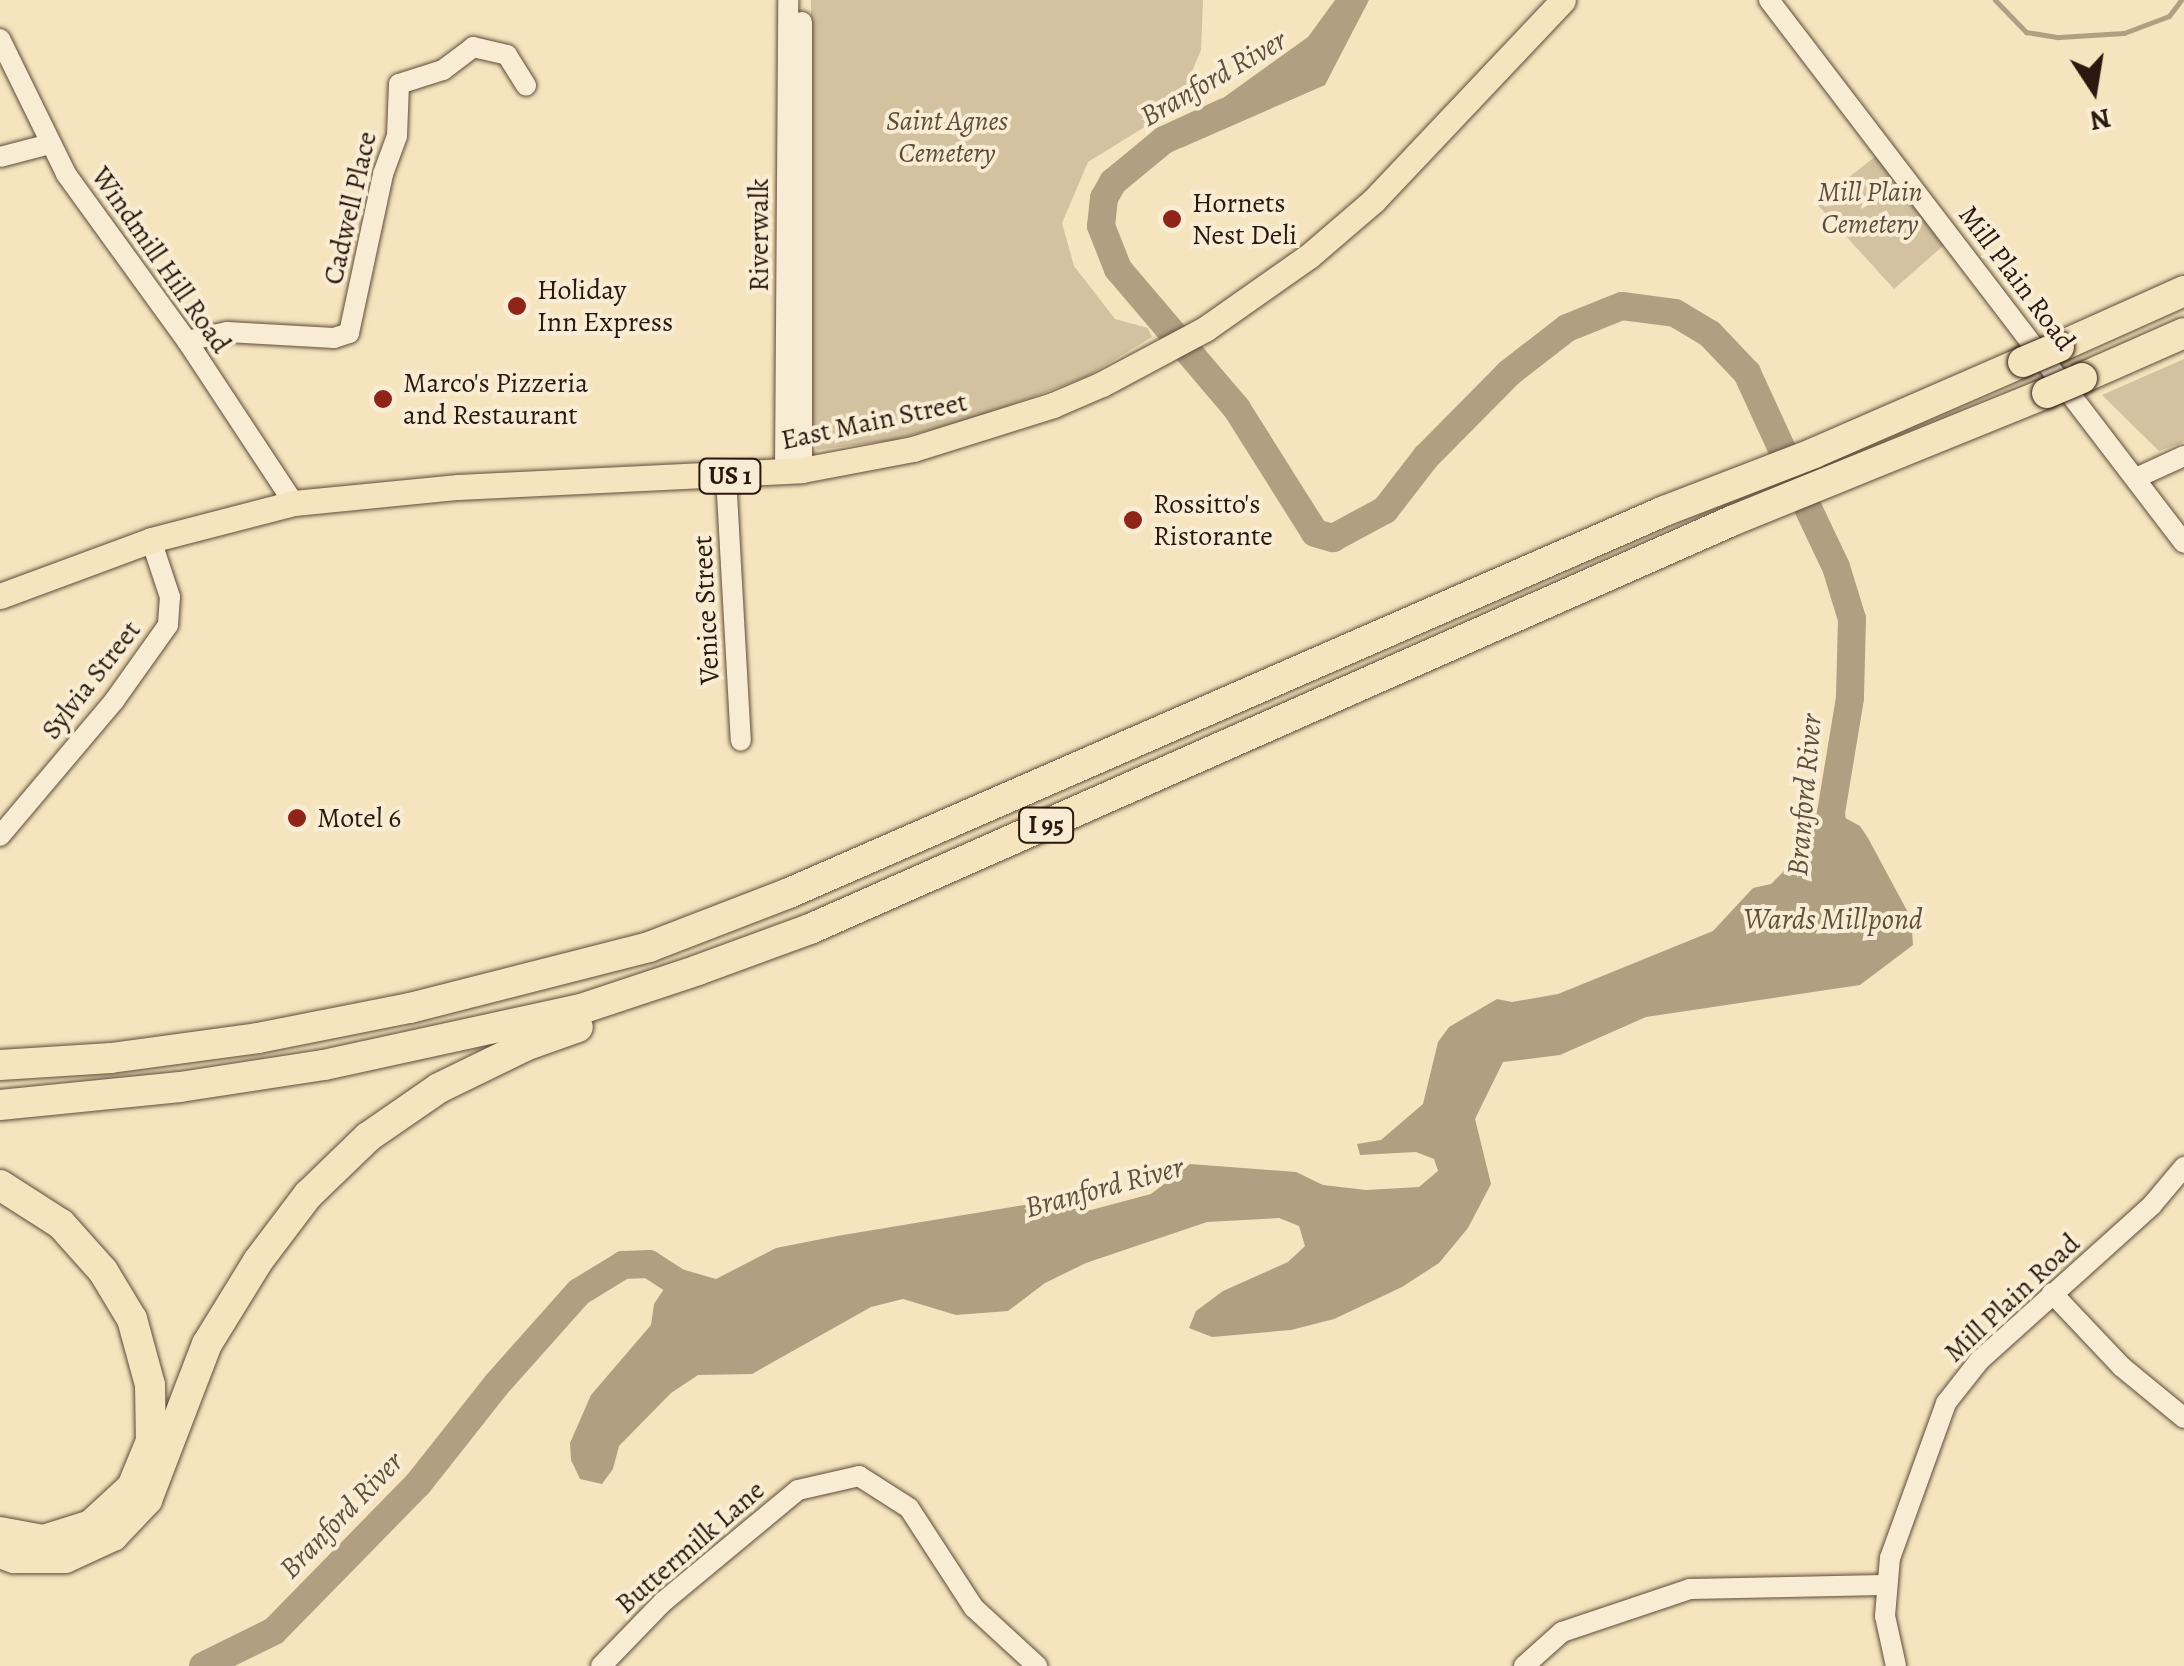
<!DOCTYPE html>
<html>
<head>
<meta charset="utf-8">
<style>
  body { margin:0 }
  #map { position:relative; width:2184px; height:1666px; overflow:hidden; background:#f5e4bd; font-family:Alegreya,serif }
  div>[style] { position:absolute }
  [style*='--x'] { left:calc(var(--x)*1px); top:calc(var(--y)*1px); width:calc(var(--w)*1px); rotate:calc(var(--a)*1deg) }
  .green>* { inset:0; background:#d3c19f }
  .water>* { inset:0; background:#b19f82 }
  .stream>* { height:5px; margin:-2.5px; padding:0 2.5px; transform-origin:2.5px; border-radius:2.5px; background:#b19f82 }
  .river>* { height:28px; margin:-14px; padding:0 14px; transform-origin:14px; border-radius:14px; background:#b19f82 }
  .roads { filter:drop-shadow(0 0 2px #5e4b3a) drop-shadow(0 0 2px #5e4b3a) }
  .minor>* { height:20px; margin:-10px; padding:0 10px; transform-origin:10px; border-radius:10px; background:#f8edd4 }
  .major>* { height:25px; margin:-12.5px; padding:0 12.5px; transform-origin:12.5px; border-radius:12.5px; background:#f5e4bd }
  .highway>* { height:30px; margin:-15px; padding:0 15px; transform-origin:15px; border-radius:15px; background:#f5e4bd }
  .bridges { filter:drop-shadow(0 0 2px #2c180e) drop-shadow(0 0 2px #2c180e) }
  .highway-bridge>* { height:30px; margin:-15px; padding:0 15px; transform-origin:15px; border-radius:15px; background:#f5e4bd }
  .dots>* { width:28px; height:28px; translate:-50% -50%; box-sizing:border-box; border:5px solid #f8edd4; border-radius:50% }
  span { translate:-50% -50%; white-space:nowrap; text-align:center; line-height:1.15; -webkit-text-stroke:8px #f8edd4; paint-order:stroke }
  .shield-label span { padding:2px 8px; background:#f8edd4; border:2px solid; border-radius:8px; -webkit-text-stroke-width:0 }
  .shield-label { font-size:25px; color:#2c180e; font-weight:700 }
  .park-label { font-size:28px; color:#5e4b3a; font-style:italic }
  .poi-label { font-size:28px; color:#2c180e }
  .left { translate:0 -50%; text-align:left }
  .street-label { font-size:28px; color:#2c180e }
  .water-label { font-size:30px; color:#614e3c; font-style:italic }
  .north { position:absolute; left:2044px; top:40px; width:100px; height:100px; -webkit-text-stroke:8px #f8edd4; paint-order:stroke; rotate:168deg; font-size:28px; font-weight:700; line-height:40px; text-align:center; color:#2c180e }
  .north::after { content:''; display:block; margin:auto; width:35px; height:45px; background:#2c180e; clip-path:polygon(50% 0,100% 100%,50% 72%,0 100%) }
</style>
</head>
<body>
<div id="map">
  <div class="green">
    <i style="clip-path:polygon(811px 0,1203px 0,1201px 50px,1177px 107px,1088px 162px,1062px 223px,1074px 266px,1115px 319px,1148px 328px,1152px 337px,1086px 377px,981px 416px,893px 440px,817px 450px,809px 426px)"></i>
    <i style="clip-path:polygon(1876px 156px,1944px 245px,1894px 289px,1816px 203px)"></i>
    <i style="clip-path:polygon(2184px 359px,2184px 442px,2159px 451px,2102px 395px)"></i>
  </div>
  <div class="water">
    <i style="clip-path:polygon(1335px 0,1369px 0,1325px 85px,1181px 148px,1198px 116px,1308px 37px)"></i>
    <i style="clip-path:polygon(1836px 813px,1860px 826px,1868px 838px,1911px 918px,1913px 945px,1860px 985px,1646px 1017px,1560px 1055px,1503px 1062px,1475px 1119px,1491px 1184px,1468px 1228px,1439px 1263px,1402px 1287px,1334px 1319px,1291px 1330px,1212px 1337px,1189px 1328px,1196px 1311px,1223px 1291px,1288px 1262px,1305px 1246px,1299px 1226px,1279px 1218px,1207px 1222px,1086px 1263px,1045px 1283px,1008px 1311px,956px 1315px,903px 1299px,871px 1307px,752px 1374px,698px 1375px,671px 1393px,619px 1446px,613px 1469px,602px 1484px,580px 1479px,571px 1460px,570px 1443px,591px 1395px,651px 1325px,654px 1304px,678px 1268px,716px 1279px,776px 1248px,837px 1236px,1024px 1205px,1091px 1210px,1151px 1194px,1190px 1164px,1296px 1172px,1323px 1185px,1366px 1190px,1419px 1187px,1438px 1171px,1434px 1159px,1416px 1152px,1360px 1155px,1357px 1144px,1381px 1140px,1423px 1104px,1438px 1042px,1449px 1027px,1497px 999px,1512px 1002px,1558px 994px,1713px 931px,1753px 888px,1771px 884px,1787px 868px,1799px 848px,1799px 814px)"></i>
  </div>
  <div class="stream">
    <i style="--x:1995;--y:0;--w:45;--a:45.9"></i>
    <i style="--x:2026;--y:32;--w:33;--a:9"></i>
    <i style="--x:2059;--y:37;--w:65;--a:-3.5"></i>
    <i style="--x:2124;--y:33;--w:48;--a:-20.7"></i>
    <i style="--x:2169;--y:16;--w:20;--a:-53"></i>
  </div>
  <div class="river">
    <i style="--x:1225;--y:112;--w:67;--a:155.3"></i>
    <i style="--x:1164;--y:140;--w:66;--a:140.5"></i>
    <i style="--x:1113;--y:182;--w:18;--a:119"></i>
    <i style="--x:1104;--y:198;--w:28;--a:96"></i>
    <i style="--x:1101;--y:226;--w:46;--a:68.4"></i>
    <i style="--x:1118;--y:269;--w:184;--a:49.6"></i>
    <i style="--x:1237;--y:409;--w:146;--a:57.8"></i>
    <i style="--x:1315;--y:533;--w:19;--a:16"></i>
    <i style="--x:1333;--y:538;--w:59;--a:-28.3"></i>
    <i style="--x:1385;--y:510;--w:67;--a:-52.3"></i>
    <i style="--x:1426;--y:457;--w:118;--a:-45.3"></i>
    <i style="--x:1509;--y:373;--w:73;--a:-37.8"></i>
    <i style="--x:1567;--y:328;--w:59;--a:-21.8"></i>
    <i style="--x:1622;--y:306;--w:53;--a:7.5"></i>
    <i style="--x:1675;--y:313;--w:41;--a:31"></i>
    <i style="--x:1710;--y:334;--w:54;--a:46.5"></i>
    <i style="--x:1747;--y:373;--w:84;--a:65.3"></i>
    <i style="--x:1808;--y:508;--w:65;--a:64.6"></i>
    <i style="--x:1836;--y:567;--w:54;--a:72.9"></i>
    <i style="--x:1852;--y:619;--w:79;--a:91.5"></i>
    <i style="--x:1850;--y:698;--w:117;--a:99.4"></i>
    <i style="--x:1831;--y:813;--w:39;--a:84"></i>
    <i style="--x:203;--y:1666;--w:79;--a:-26.2"></i>
    <i style="--x:274;--y:1631;--w:206;--a:-45.6"></i>
    <i style="--x:418;--y:1484;--w:127;--a:-51.7"></i>
    <i style="--x:497;--y:1384;--w:123;--a:-48.3"></i>
    <i style="--x:579;--y:1292;--w:52;--a:-31.5"></i>
    <i style="--x:623;--y:1265;--w:26;--a:-2"></i>
    <i style="--x:649;--y:1264;--w:61;--a:32.9"></i>
  </div>
  <div class="roads">
    <div class="minor">
      <i style="--x:1769;--y:0;--w:683;--a:52.61"></i>
      <i style="--x:802;--y:22;--w:448;--a:90"></i>
      <i style="--x:0;--y:39;--w:150;--a:63.9"></i>
      <i style="--x:66;--y:174;--w:206;--a:54.1"></i>
      <i style="--x:187;--y:341;--w:194;--a:56.6"></i>
      <i style="--x:0;--y:157;--w:52;--a:-14.6"></i>
      <i style="--x:187;--y:341;--w:41;--a:-12.7"></i>
      <i style="--x:227;--y:332;--w:107;--a:3.2"></i>
      <i style="--x:334;--y:338;--w:16;--a:-18"></i>
      <i style="--x:349;--y:333;--w:163;--a:-77.9"></i>
      <i style="--x:383;--y:174;--w:40;--a:-69.8"></i>
      <i style="--x:397;--y:136;--w:52;--a:-87.8"></i>
      <i style="--x:399;--y:84;--w:46;--a:-17.7"></i>
      <i style="--x:443;--y:70;--w:38;--a:-37"></i>
      <i style="--x:473;--y:47;--w:35;--a:13"></i>
      <i style="--x:507;--y:55;--w:36;--a:58"></i>
      <i style="--x:785;--y:471;--w:471;--a:-89.6"></i>
      <i style="--x:726;--y:476;--w:265;--a:86.8"></i>
      <i style="--x:2136;--y:478;--w:53;--a:-24.6"></i>
      <i style="--x:0;--y:836;--w:177;--a:-49.8"></i>
      <i style="--x:114;--y:701;--w:93;--a:-54.6"></i>
      <i style="--x:168;--y:625;--w:28;--a:-86"></i>
      <i style="--x:170;--y:597;--w:60;--a:-108.4"></i>
      <i style="--x:2052;--y:1293;--w:102;--a:46.6"></i>
      <i style="--x:2122;--y:1367;--w:80;--a:39.4"></i>
      <i style="--x:601;--y:1666;--w:89;--a:-45.9"></i>
      <i style="--x:663;--y:1602;--w:175;--a:-39.7"></i>
      <i style="--x:798;--y:1490;--w:63;--a:-12.9"></i>
      <i style="--x:859;--y:1476;--w:59;--a:32.6"></i>
      <i style="--x:909;--y:1508;--w:119;--a:57"></i>
      <i style="--x:974;--y:1608;--w:86;--a:42.6"></i>
      <i style="--x:1524;--y:1666;--w:51;--a:-41.8"></i>
      <i style="--x:1562;--y:1632;--w:135;--a:-18.6"></i>
      <i style="--x:1690;--y:1589;--w:195;--a:-1.2"></i>
      <i style="--x:1896;--y:1666;--w:51;--a:-102.4"></i>
      <i style="--x:1885;--y:1616;--w:58;--a:-85.1"></i>
      <i style="--x:1890;--y:1558;--w:165;--a:-70.1"></i>
      <i style="--x:1946;--y:1403;--w:53;--a:-51.8"></i>
      <i style="--x:1979;--y:1361;--w:233;--a:-42"></i>
      <i style="--x:2152;--y:1205;--w:50;--a:-49.9"></i>
    </div>
    <div class="major">
      <i style="--x:0;--y:596;--w:161;--a:-20.3"></i>
      <i style="--x:151;--y:540;--w:148;--a:-14.5"></i>
      <i style="--x:294;--y:503;--w:165;--a:-5.6"></i>
      <i style="--x:458;--y:487;--w:344;--a:-2.8"></i>
      <i style="--x:802;--y:470;--w:113;--a:-10.7"></i>
      <i style="--x:913;--y:449;--w:147;--a:-17.4"></i>
      <i style="--x:1053;--y:405;--w:53;--a:-23.2"></i>
      <i style="--x:1102;--y:384;--w:117;--a:-28.1"></i>
      <i style="--x:1205;--y:329;--w:127;--a:-35.1"></i>
      <i style="--x:1309;--y:256;--w:86;--a:-40.7"></i>
      <i style="--x:1374;--y:200;--w:275;--a:-46.6"></i>
    </div>
    <div class="highway">
      <i style="--x:2059;--y:347;--w:137;--a:-24.1"></i>
      <i style="--x:2082;--y:378;--w:111;--a:-23.8"></i>
      <i style="--x:0;--y:1065;--w:111;--a:-3.6"></i>
      <i style="--x:111;--y:1058;--w:148;--a:-7.7"></i>
      <i style="--x:258;--y:1038;--w:155;--a:-11.2"></i>
      <i style="--x:410;--y:1008;--w:247;--a:-14.3"></i>
      <i style="--x:649;--y:947;--w:150;--a:-21.1"></i>
      <i style="--x:789;--y:893;--w:955;--a:-23.58"></i>
      <i style="--x:1664;--y:511;--w:161;--a:-21.1"></i>
      <i style="--x:1814;--y:453;--w:228;--a:-23.5"></i>
      <i style="--x:0;--y:1105;--w:181;--a:-5.7"></i>
      <i style="--x:180;--y:1087;--w:146;--a:-8.7"></i>
      <i style="--x:324;--y:1065;--w:263;--a:-12.3"></i>
      <i style="--x:581;--y:1009;--w:123;--a:-18.4"></i>
      <i style="--x:698;--y:970;--w:119;--a:-20.1"></i>
      <i style="--x:810;--y:929;--w:1010;--a:-23.88"></i>
      <i style="--x:1734;--y:520;--w:338;--a:-22.1"></i>
      <i style="--x:0;--y:1185;--w:72;--a:32.6"></i>
      <i style="--x:61;--y:1224;--w:63;--a:48.2"></i>
      <i style="--x:103;--y:1271;--w:56;--a:58.9"></i>
      <i style="--x:132;--y:1319;--w:68;--a:74.7"></i>
      <i style="--x:150;--y:1385;--w:56;--a:89"></i>
      <i style="--x:151;--y:1441;--w:50;--a:112.4"></i>
      <i style="--x:132;--y:1487;--w:56;--a:137.2"></i>
      <i style="--x:91;--y:1525;--w:50;--a:162.6"></i>
      <i style="--x:43;--y:1540;--w:44;--a:-169.5"></i>
      <i style="--x:0;--y:1553;--w:15;--a:20"></i>
      <i style="--x:14;--y:1558;--w:51;--a:0"></i>
      <i style="--x:65;--y:1558;--w:53;--a:-24.6"></i>
      <i style="--x:113;--y:1536;--w:50;--a:-46.6"></i>
      <i style="--x:147;--y:1500;--w:167;--a:-69"></i>
      <i style="--x:207;--y:1344;--w:97;--a:-58.4"></i>
      <i style="--x:258;--y:1261;--w:83;--a:-52.9"></i>
      <i style="--x:308;--y:1195;--w:83;--a:-44"></i>
      <i style="--x:368;--y:1137;--w:86;--a:-34.6"></i>
      <i style="--x:439;--y:1088;--w:96;--a:-26"></i>
      <i style="--x:525;--y:1046;--w:56;--a:-19.7"></i>
    </div>
  </div>
  <div class="bridges">
    <div class="highway-bridge">
      <i style="--x:2023;--y:362;--w:39;--a:-23"></i>
      <i style="--x:2047;--y:393;--w:38;--a:-23"></i>
    </div>
  </div>
  <div class="dots">
    <i style="left:1172px;top:219px;background:#8f2418"></i>
    <i style="left:517px;top:306px;background:#8f2418"></i>
    <i style="left:383px;top:399px;background:#8f2418"></i>
    <i style="left:1133px;top:520px;background:#8f2418"></i>
    <i style="left:297px;top:818px;background:#8f2418"></i>
  </div>
  <div class="shield-label">
    <span style="left:730px;top:476px">US 1</span>
    <span style="left:1046px;top:825px">I 95</span>
  </div>
  <div class="park-label">
    <span style="left:947px;top:137px">Saint Agnes<br>Cemetery</span>
    <span style="left:1870px;top:208px">Mill Plain<br>Cemetery</span>
  </div>
  <div class="poi-label">
    <span class="left" style="left:1192px;top:219px">Hornets<br>Nest Deli</span>
    <span class="left" style="left:537px;top:306px">Holiday<br>Inn Express</span>
    <span class="left" style="left:403px;top:399px">Marco's Pizzeria<br>and Restaurant</span>
    <span class="left" style="left:1153px;top:520px">Rossitto's<br>Ristorante</span>
    <span class="left" style="left:317px;top:818px">Motel 6</span>
  </div>
  <div class="street-label">
    <span style="left:350px;top:208px;rotate:-77deg">Cadwell Place</span>
    <span style="left:759px;top:235px;rotate:-90deg">Riverwalk</span>
    <span style="left:161px;top:260px;rotate:55deg">Windmill Hill Road</span>
    <span style="left:2017px;top:278px;rotate:53deg">Mill Plain Road</span>
    <span style="left:874px;top:421px;rotate:-12deg">East Main Street</span>
    <span style="left:706px;top:610px;rotate:-93deg">Venice Street</span>
    <span style="left:91px;top:680px;rotate:-52deg">Sylvia Street</span>
    <span style="left:2012px;top:1298px;rotate:-43deg">Mill Plain Road</span>
    <span style="left:690px;top:1547px;rotate:-41deg">Buttermilk Lane</span>
  </div>
  <div class="water-label">
    <span style="left:1213px;top:78px;rotate:-30deg">Branford River</span>
    <span style="left:1804px;top:795px;rotate:-85deg">Branford River</span>
    <span style="left:1833px;top:919px">Wards Millpond</span>
    <span style="left:1104px;top:1187px;rotate:-15deg">Branford River</span>
    <span style="left:341px;top:1515px;rotate:-46deg">Branford River</span>
  </div>
  <div class="north">N</div>
</div>
</body>
</html>
